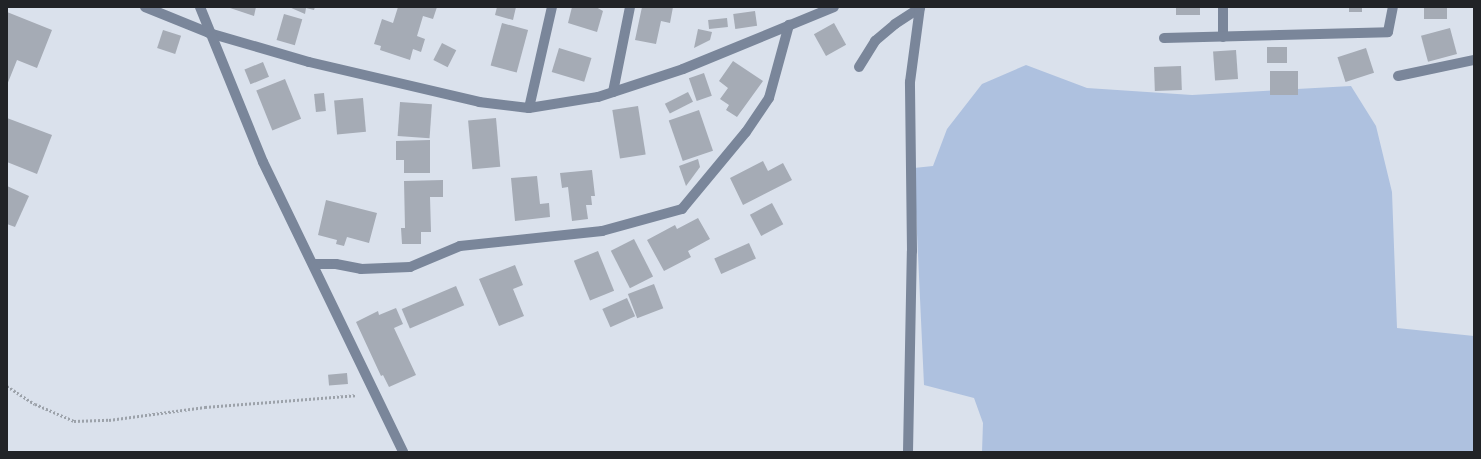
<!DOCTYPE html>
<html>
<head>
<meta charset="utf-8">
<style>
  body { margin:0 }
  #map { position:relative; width:1481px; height:459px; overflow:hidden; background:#dae1ec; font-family:Rubik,sans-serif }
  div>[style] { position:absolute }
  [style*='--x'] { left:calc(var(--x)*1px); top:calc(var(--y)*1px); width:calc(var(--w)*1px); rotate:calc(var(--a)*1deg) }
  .green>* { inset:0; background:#aec1df }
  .building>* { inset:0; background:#a5abb5; transform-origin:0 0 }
  .path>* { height:2.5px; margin-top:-1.25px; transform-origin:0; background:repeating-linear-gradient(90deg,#9ca2aa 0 2px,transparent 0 4px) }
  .minor>* { height:10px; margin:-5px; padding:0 5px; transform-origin:5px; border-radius:5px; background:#7a869a }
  span { translate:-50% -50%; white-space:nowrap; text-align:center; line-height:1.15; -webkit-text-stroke:3.5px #dae1ec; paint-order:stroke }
  .frame { position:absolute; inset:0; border:8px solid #212327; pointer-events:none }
</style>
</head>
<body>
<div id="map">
  <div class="green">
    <i style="clip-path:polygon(1026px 65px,1087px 88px,1192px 95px,1351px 86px,1376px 126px,1392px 192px,1397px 328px,1474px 336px,1474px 452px,982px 452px,983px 423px,974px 398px,924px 385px,914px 168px,933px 166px,947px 129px,982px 84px)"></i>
  </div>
  <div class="building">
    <i style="clip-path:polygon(227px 7px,256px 7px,254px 16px)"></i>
    <i style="clip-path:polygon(289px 7px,315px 7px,314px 10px,306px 8px,305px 14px)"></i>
    <i style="clip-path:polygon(398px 7px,437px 7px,433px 19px,423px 16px,417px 36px,425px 39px,421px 52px,413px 49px,410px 60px,380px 50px,381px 46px,374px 44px,382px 19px,393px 23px)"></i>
    <i style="clip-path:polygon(497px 7px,516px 7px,513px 20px,495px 15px)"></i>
    <i style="clip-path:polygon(572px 7px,596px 7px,603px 11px,597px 32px,568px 23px)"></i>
    <i style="clip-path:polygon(642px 7px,673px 7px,670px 23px,661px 21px,656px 44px,635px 40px)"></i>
    <i style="left:1176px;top:7px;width:24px;height:8px"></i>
    <i style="left:1349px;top:7px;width:13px;height:5px"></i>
    <i style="left:1424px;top:7px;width:23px;height:12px"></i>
    <i style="left:755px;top:11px;width:15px;height:22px;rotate:82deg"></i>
    <i style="clip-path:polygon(7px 12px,52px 30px,37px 68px,17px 60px,7px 85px)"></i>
    <i style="left:284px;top:14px;width:19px;height:27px;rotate:16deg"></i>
    <i style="left:727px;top:18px;width:9px;height:19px;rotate:84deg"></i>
    <i style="left:502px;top:23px;width:27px;height:44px;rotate:15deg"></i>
    <i style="left:834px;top:23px;width:25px;height:23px;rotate:61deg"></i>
    <i style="left:1450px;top:28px;width:27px;height:30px;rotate:75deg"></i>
    <i style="clip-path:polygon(698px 29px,712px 32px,710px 40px,694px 48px)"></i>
    <i style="left:163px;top:30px;width:19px;height:19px;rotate:18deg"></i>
    <i style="left:442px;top:43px;width:16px;height:19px;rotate:27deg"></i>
    <i style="left:1267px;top:47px;width:20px;height:16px"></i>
    <i style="left:559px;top:48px;width:34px;height:25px;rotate:17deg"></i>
    <i style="left:1366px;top:48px;width:26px;height:30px;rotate:72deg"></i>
    <i style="left:1236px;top:50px;width:29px;height:23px;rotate:86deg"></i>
    <i style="clip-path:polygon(733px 61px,763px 81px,737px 117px,726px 110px,729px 105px,720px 99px,728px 88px,719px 81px)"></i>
    <i style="left:263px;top:62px;width:16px;height:20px;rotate:68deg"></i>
    <i style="left:1181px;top:66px;width:24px;height:27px;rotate:88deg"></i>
    <i style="left:1270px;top:71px;width:28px;height:24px"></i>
    <i style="left:704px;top:73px;width:24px;height:16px;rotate:71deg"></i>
    <i style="left:285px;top:79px;width:43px;height:31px;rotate:68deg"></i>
    <i style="left:688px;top:92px;width:11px;height:26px;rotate:63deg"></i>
    <i style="left:324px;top:93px;width:18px;height:10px;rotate:84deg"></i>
    <i style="left:363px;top:98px;width:34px;height:29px;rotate:85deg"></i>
    <i style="left:400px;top:102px;width:32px;height:34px;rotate:4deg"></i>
    <i style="left:638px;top:106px;width:49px;height:26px;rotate:81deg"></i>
    <i style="left:699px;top:110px;width:43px;height:32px;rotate:71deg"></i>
    <i style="clip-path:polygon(7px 118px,52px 135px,37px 174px,7px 162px)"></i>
    <i style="left:496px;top:118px;width:49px;height:28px;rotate:85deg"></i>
    <i style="clip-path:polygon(430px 140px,430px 173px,404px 173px,404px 160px,396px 160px,396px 141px)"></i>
    <i style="clip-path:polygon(698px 159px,700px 167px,686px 186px,679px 166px)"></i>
    <i style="clip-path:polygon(763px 161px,768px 171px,783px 163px,792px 180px,743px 205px,730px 178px)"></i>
    <i style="clip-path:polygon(592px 170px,595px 196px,591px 196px,592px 205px,586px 205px,588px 219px,572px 221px,568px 187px,562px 188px,560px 173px)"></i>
    <i style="clip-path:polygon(537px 176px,540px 204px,549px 203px,550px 217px,515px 221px,511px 178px)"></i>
    <i style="clip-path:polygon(443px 180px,443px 197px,430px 197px,431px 232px,421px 232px,421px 244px,402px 244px,401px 228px,405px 228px,404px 181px)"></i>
    <i style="clip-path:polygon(7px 186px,29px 196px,15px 227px,7px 224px)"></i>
    <i style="clip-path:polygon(326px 200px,377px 213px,369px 243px,347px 237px,344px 246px,336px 244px,337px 240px,318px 235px)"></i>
    <i style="left:772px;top:203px;width:24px;height:25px;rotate:62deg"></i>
    <i style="clip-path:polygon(698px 218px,710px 239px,688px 251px,691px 257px,664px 271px,647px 240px,675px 225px,677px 229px)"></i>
    <i style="left:634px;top:239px;width:42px;height:26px;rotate:63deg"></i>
    <i style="left:749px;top:243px;width:17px;height:38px;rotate:66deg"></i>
    <i style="left:598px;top:251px;width:43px;height:26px;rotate:68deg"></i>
    <i style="clip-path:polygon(515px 265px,523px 285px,513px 289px,524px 316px,499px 326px,479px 279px)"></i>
    <i style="left:654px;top:284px;width:26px;height:28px;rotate:69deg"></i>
    <i style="left:456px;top:286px;width:21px;height:59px;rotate:67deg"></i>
    <i style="left:627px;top:298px;width:20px;height:27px;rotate:66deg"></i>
    <i style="clip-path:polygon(396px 308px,403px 324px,394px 328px,416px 375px,389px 387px,383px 375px,381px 376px,356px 322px,378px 311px,379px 315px)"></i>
    <i style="left:347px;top:373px;width:11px;height:19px;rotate:85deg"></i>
  </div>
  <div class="path">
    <i style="--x:7;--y:386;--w:33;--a:33"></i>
    <i style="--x:35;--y:404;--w:43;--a:23.6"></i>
    <i style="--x:74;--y:421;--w:35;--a:-2"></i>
    <i style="--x:109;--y:420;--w:97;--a:-7.7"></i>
    <i style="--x:205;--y:407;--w:151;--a:-4.5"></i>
  </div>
  <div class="minor">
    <i style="--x:145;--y:7;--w:69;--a:22.1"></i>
    <i style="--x:209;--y:33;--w:104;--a:16.2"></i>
    <i style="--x:309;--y:62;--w:175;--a:13.2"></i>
    <i style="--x:479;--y:102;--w:50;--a:6.8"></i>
    <i style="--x:529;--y:108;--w:70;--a:-9.1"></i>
    <i style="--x:598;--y:97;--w:89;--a:-18.2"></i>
    <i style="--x:683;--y:69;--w:163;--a:-22.3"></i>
    <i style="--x:200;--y:7;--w:167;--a:67.9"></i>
    <i style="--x:263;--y:162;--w:322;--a:64.2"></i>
    <i style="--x:1223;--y:37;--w:30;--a:-90"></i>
    <i style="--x:1164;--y:38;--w:224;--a:-1.5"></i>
    <i style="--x:1388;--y:32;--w:25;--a:-79"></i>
    <i style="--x:859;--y:67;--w:31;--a:-58"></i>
    <i style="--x:875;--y:41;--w:26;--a:-40"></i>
    <i style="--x:895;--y:24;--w:30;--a:-33"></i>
    <i style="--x:1398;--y:76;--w:78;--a:-11.9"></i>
    <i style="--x:613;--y:92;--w:87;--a:-78.7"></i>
    <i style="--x:529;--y:108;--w:104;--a:-77.2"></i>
    <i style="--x:313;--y:264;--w:23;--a:0"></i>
    <i style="--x:336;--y:264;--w:25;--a:11"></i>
    <i style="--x:361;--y:269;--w:49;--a:-2.3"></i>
    <i style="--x:410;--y:267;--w:54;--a:-22.8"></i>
    <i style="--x:460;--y:246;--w:143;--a:-6"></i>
    <i style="--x:602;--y:231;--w:83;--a:-15.4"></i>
    <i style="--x:682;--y:209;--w:100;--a:-50.3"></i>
    <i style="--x:746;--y:132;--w:41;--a:-55.9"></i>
    <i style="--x:769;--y:98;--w:76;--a:-74.7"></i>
    <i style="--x:908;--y:452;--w:201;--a:-88.9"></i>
    <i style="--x:912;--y:251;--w:169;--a:-90.7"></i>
    <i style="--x:910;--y:82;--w:76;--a:-82.4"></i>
  </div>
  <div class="frame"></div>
</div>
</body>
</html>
